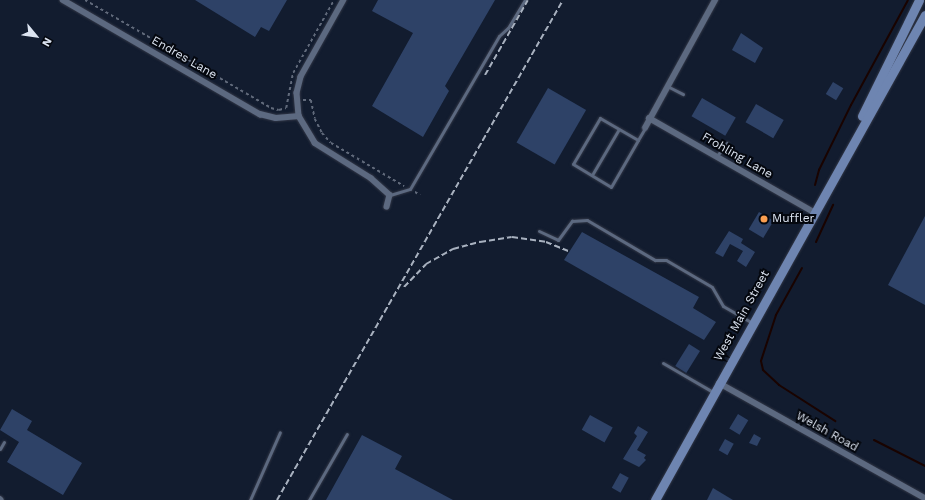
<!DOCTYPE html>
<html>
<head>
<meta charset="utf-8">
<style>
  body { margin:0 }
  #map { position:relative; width:925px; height:500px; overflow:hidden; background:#121c2f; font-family:"Work Sans",sans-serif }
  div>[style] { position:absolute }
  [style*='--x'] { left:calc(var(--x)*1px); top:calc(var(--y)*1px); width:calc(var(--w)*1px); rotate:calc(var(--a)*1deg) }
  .stream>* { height:2px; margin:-1px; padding:0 1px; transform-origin:1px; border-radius:1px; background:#190300 }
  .building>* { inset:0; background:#2e4267; transform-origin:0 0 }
  .path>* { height:1.5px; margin-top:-0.75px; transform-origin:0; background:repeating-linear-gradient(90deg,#616a7b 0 3px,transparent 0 6px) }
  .roads { filter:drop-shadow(0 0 1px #323746) drop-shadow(0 0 1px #323746) }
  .service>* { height:3px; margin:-1.5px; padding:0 1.5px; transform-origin:1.5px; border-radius:1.5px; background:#5c6980 }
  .minor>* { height:5.5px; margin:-2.75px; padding:0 2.75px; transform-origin:2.75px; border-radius:2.75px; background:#5c6980 }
  .primary>* { height:9px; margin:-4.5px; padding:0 4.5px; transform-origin:4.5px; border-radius:4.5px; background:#6e85b1 }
  .rail>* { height:2px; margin-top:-1px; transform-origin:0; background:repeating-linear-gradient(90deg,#a8b1bf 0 6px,transparent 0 9px) }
  .dots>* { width:11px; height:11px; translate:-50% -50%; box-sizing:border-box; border:2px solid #04070e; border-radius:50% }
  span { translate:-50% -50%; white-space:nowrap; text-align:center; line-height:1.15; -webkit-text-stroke:4px #04070e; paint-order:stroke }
  .street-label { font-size:12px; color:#dce4f1 }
  .poi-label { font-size:12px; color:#dce4f1 }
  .left { translate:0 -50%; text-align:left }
  .north { position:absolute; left:16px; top:16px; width:40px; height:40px; -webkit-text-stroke:3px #04070e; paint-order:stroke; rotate:119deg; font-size:11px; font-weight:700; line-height:16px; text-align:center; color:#dce4f1 }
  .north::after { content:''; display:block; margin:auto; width:14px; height:18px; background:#dce4f1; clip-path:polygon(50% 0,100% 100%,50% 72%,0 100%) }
</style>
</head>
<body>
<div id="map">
  <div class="stream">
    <i style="--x:815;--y:185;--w:16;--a:-75"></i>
    <i style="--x:819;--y:170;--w:72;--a:-63.8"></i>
    <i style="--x:851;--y:105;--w:119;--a:-61.5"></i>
    <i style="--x:816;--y:242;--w:41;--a:-65.3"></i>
    <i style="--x:802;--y:268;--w:54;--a:119"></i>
    <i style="--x:776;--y:315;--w:48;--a:108.1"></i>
    <i style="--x:761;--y:361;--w:9;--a:77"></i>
    <i style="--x:763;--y:370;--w:22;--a:43"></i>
    <i style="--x:779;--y:385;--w:67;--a:32.7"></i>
    <i style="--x:874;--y:440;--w:57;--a:27"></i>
  </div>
  <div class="building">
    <i style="clip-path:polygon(195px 0,287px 0,269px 31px,261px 27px,255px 37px)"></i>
    <i style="clip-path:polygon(378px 0,495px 0,445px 86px,449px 91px,423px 137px,372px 106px,413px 33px,372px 11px)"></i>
    <i style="clip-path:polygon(741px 33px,763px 48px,755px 63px,732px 50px)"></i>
    <i style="left:833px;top:82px;width:12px;height:14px;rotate:31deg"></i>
    <i style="left:548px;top:88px;width:44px;height:63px;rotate:30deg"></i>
    <i style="left:702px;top:98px;width:39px;height:21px;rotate:30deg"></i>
    <i style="left:756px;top:104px;width:32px;height:21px;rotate:30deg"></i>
    <i style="left:759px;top:212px;width:17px;height:20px;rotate:31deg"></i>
    <i style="clip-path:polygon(925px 216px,925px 305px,888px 285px)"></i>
    <i style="clip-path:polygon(729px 231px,743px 239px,741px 243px,755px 252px,746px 267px,737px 261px,743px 251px,730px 244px,723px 257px,715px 253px)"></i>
    <i style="clip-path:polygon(582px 232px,699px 297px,693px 308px,716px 322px,704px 340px,564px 260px)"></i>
    <i style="left:689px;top:344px;width:13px;height:26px;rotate:32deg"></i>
    <i style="clip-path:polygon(12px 409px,32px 421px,27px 430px,82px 463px,63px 495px,7px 462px,19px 442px,0 430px)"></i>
    <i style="left:738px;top:414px;width:12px;height:17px;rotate:31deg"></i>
    <i style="left:590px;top:415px;width:26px;height:17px;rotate:29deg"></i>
    <i style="clip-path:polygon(638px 426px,648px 432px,637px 450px,646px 455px,644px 458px,646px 460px,639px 467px,623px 459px,637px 436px,634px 433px)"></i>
    <i style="clip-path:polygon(754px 434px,761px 438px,757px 446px,749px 443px)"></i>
    <i style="clip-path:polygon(362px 435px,402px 456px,395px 469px,453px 500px,326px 500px)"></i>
    <i style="left:725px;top:439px;width:10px;height:13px;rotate:29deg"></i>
    <i style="left:620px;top:473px;width:10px;height:17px;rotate:29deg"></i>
    <i style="clip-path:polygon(713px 488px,733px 500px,707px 500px)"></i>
  </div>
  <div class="path">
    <i style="--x:85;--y:0;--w:215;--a:30.1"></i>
    <i style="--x:271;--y:108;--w:8;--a:14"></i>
    <i style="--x:279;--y:110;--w:7;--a:-16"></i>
    <i style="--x:286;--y:108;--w:36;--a:-79"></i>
    <i style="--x:293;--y:73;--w:84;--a:-60.7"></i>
    <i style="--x:303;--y:100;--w:8;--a:0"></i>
    <i style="--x:311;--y:100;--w:19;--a:78"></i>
    <i style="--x:315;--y:119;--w:16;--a:63"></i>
    <i style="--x:322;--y:133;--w:13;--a:48"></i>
    <i style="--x:331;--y:143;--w:85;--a:30.5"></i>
    <i style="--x:415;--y:192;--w:6;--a:31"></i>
  </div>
  <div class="roads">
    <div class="service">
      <i style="--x:667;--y:86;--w:18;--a:27"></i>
      <i style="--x:638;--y:140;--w:44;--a:-149.9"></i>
      <i style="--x:600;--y:118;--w:53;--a:120.4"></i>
      <i style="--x:573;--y:164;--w:44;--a:31.2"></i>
      <i style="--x:611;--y:187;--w:54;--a:-60.1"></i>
      <i style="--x:638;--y:140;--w:14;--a:-60"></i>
      <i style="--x:716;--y:157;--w:18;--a:-52"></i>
      <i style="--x:592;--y:175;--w:53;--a:-59.6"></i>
      <i style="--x:390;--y:195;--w:21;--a:-17"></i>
      <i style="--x:410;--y:189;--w:177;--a:-59.8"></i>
      <i style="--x:499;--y:36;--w:12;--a:-42"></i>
      <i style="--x:508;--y:28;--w:33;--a:-59"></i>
      <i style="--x:539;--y:231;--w:21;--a:25"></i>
      <i style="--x:558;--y:240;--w:24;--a:-54"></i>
      <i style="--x:572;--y:221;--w:15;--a:-4"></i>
      <i style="--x:587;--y:220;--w:79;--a:30.5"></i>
      <i style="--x:655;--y:260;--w:11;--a:0"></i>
      <i style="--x:666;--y:260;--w:53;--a:30.4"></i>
      <i style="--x:712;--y:287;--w:22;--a:60"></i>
      <i style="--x:723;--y:306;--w:34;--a:30"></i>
      <i style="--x:663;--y:363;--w:58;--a:30.1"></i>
      <i style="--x:0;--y:449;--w:8;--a:-60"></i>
      <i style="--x:250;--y:500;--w:74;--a:-66.2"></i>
      <i style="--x:309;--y:500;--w:76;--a:-60.1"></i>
    </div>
    <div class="minor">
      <i style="--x:63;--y:0;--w:228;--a:30.1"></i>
      <i style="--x:260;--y:114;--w:16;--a:14"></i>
      <i style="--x:276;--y:118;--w:23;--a:-5"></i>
      <i style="--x:344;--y:0;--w:88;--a:119.2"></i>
      <i style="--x:301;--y:77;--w:16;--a:104"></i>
      <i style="--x:297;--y:93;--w:23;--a:85"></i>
      <i style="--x:299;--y:116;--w:31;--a:59"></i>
      <i style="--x:315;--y:143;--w:66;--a:32"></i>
      <i style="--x:371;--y:178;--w:25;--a:42"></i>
      <i style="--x:390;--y:195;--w:12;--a:104"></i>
      <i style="--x:649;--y:118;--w:190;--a:29.7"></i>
      <i style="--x:645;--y:128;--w:146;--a:-61.3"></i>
      <i style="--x:719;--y:383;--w:236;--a:29.2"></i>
      <i style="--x:0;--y:499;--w:1;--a:45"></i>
    </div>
    <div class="primary">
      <i style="--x:862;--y:116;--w:129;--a:-63.8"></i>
      <i style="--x:655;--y:500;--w:555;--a:-60.9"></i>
    </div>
  </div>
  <div class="rail">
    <i style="--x:485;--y:75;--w:86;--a:-60.2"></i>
    <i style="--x:404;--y:287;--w:32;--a:-46"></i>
    <i style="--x:426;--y:264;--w:31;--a:-29"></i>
    <i style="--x:453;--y:249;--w:28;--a:-15"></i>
    <i style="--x:480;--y:242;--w:32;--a:-9"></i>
    <i style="--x:512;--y:237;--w:34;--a:8"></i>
    <i style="--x:546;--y:242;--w:24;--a:22"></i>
    <i style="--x:277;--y:500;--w:576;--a:-60.23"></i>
  </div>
  <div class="dots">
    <i style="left:764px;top:219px;background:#fb9e50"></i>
  </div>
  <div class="street-label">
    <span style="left:184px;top:58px;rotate:30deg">Endres Lane</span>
    <span style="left:737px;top:156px;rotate:30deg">Frohling Lane</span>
    <span style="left:742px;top:316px;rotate:-61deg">West Main Street</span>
    <span style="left:827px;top:432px;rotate:29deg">Welsh Road</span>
  </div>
  <div class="poi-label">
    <span class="left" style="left:772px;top:219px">Muffler</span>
  </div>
  <div class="north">N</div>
</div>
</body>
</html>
